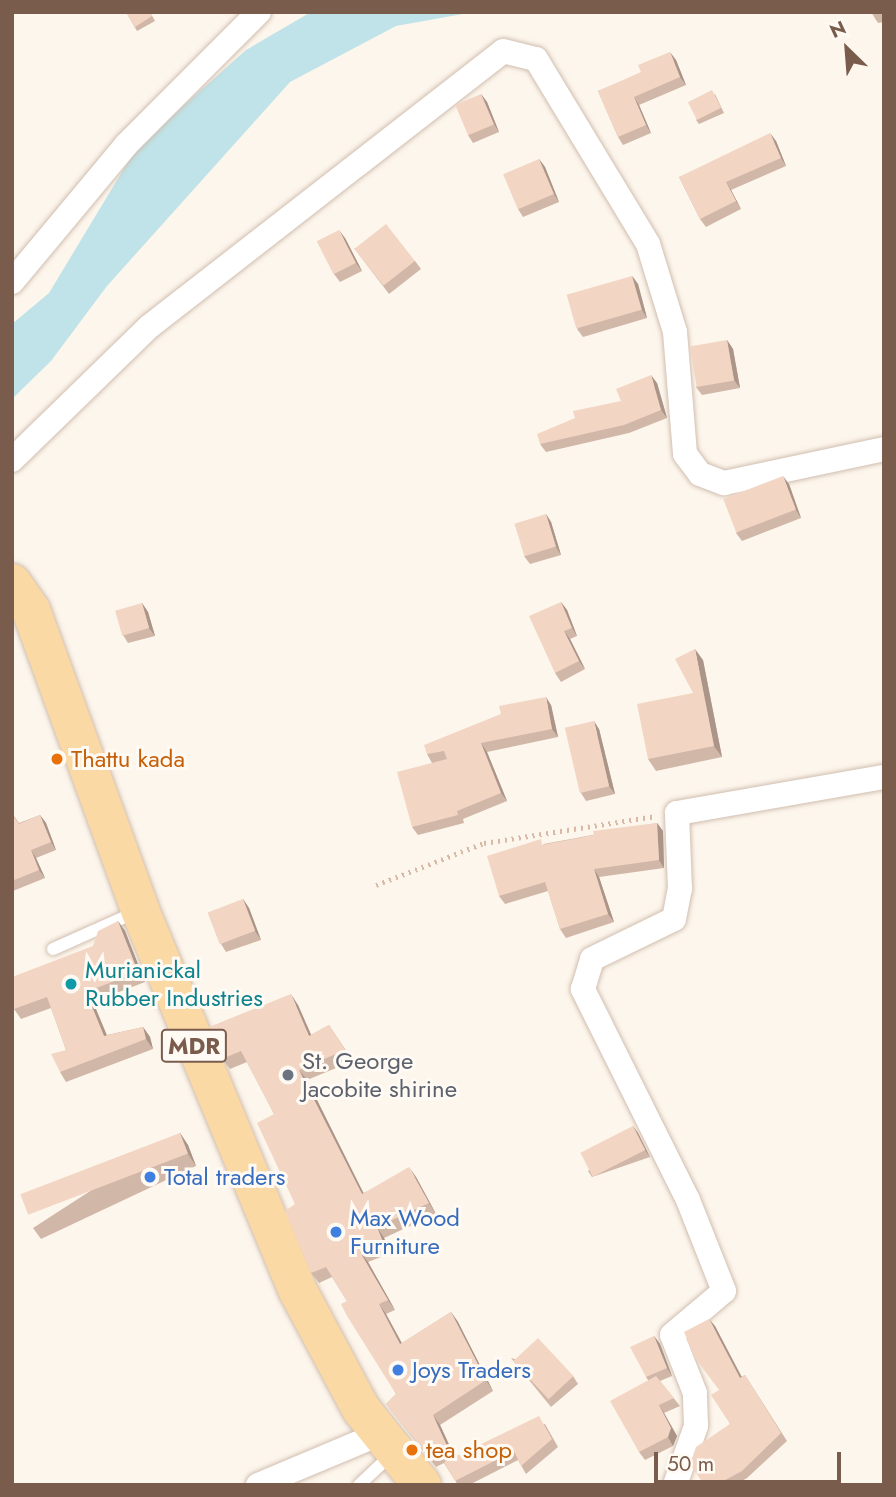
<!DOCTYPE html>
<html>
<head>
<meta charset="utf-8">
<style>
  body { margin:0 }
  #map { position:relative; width:896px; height:1497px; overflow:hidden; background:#fdf6ec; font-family:Jost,sans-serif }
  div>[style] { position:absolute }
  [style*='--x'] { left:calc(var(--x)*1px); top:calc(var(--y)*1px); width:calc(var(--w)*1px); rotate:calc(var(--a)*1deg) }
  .water>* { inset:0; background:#bfe3e8 }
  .path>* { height:4.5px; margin-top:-2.25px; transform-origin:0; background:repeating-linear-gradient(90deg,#d9b8a5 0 2px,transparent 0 7px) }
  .roads { filter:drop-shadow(0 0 2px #d1beb0) drop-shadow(0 0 2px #d1beb0) }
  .lane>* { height:12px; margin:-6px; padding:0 6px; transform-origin:6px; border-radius:6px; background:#fff }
  .street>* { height:24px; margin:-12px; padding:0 12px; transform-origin:12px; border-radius:12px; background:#fff }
  .primary>* { height:38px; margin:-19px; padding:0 19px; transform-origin:19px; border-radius:19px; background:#fbd9a5 }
  .wall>* { inset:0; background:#d1b7a8 }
  .shaded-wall>* { inset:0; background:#aa9588 }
  .building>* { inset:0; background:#f3d5c3; transform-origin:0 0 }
  .dots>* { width:19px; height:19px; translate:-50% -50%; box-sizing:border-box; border:4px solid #fffaf3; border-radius:50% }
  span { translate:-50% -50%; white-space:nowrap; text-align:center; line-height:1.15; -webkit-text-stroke:6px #fffaf3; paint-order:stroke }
  .shield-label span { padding:2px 5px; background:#fffaf3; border:2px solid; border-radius:5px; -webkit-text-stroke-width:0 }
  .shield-label { font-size:23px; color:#7a5c4d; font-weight:700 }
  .food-label { font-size:24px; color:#c56008 }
  .left { translate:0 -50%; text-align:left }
  .culture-label { font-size:24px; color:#0d838f }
  .worship-label { font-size:24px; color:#5b616d }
  .shop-label { font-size:24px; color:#366cbe }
  .frame { position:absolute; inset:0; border:14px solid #7a5c4d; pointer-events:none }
  .north { position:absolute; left:812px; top:14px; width:70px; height:70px; -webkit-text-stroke:5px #fffaf3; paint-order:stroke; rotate:335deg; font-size:19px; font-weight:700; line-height:28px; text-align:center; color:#7a5c4d }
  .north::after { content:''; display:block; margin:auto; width:24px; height:32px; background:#7a5c4d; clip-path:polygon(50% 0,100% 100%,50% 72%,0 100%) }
  .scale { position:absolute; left:654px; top:1452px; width:187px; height:32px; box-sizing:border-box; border:4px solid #7a5c4d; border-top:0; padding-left:9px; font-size:21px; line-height:24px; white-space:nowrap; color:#7a5c4d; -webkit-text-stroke:5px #fffaf3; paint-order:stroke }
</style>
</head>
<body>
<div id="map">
  <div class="water">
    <i style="clip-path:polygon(311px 12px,474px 12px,396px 26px,290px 82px,107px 286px,51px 361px,12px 399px,12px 324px,49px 293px,137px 147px,246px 50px)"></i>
  </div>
  <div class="path">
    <i style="--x:376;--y:885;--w:116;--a:-21.3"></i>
    <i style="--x:484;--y:843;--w:174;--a:-8.9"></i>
  </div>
  <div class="roads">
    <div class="lane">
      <i style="--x:53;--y:949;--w:91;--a:-24"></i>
      <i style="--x:359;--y:1485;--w:45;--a:-43.2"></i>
    </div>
    <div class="street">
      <i style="--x:12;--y:282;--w:178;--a:-50.2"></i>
      <i style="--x:126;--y:145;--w:188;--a:-45"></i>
      <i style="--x:12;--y:460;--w:192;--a:-44.2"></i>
      <i style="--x:150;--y:326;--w:447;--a:-37.9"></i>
      <i style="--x:503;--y:51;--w:34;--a:14"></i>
      <i style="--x:536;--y:59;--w:216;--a:58.8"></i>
      <i style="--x:648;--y:244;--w:92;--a:72.9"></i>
      <i style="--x:675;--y:332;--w:122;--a:85.3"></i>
      <i style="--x:685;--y:454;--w:25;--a:53"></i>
      <i style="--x:700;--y:474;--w:26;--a:21"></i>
      <i style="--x:724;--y:483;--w:164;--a:-12"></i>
      <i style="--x:258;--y:1485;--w:134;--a:-22.8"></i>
      <i style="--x:675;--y:1485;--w:63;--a:-70.4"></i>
      <i style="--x:696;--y:1426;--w:33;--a:-92"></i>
      <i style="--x:695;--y:1393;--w:62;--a:-111.6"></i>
      <i style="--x:672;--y:1335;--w:68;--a:-40.2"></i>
      <i style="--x:724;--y:1291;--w:98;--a:-111.6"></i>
      <i style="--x:688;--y:1200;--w:236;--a:-116.5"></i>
      <i style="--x:583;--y:989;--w:31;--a:-73"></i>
      <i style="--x:592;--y:959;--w:91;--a:-26"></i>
      <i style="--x:674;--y:919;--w:31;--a:-79"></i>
      <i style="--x:680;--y:889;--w:76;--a:-92.3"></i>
      <i style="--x:677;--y:813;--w:210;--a:-9.9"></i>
    </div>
    <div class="primary">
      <i style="--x:12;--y:583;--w:33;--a:55"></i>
      <i style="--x:31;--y:610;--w:319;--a:70"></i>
      <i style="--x:140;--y:910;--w:412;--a:67.5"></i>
      <i style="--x:298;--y:1291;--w:134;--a:61.9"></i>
      <i style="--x:361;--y:1409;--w:97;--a:51.2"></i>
    </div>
  </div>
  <div class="wall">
    <i style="clip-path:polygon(126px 12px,150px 12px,155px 21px,137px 31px)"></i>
    <i style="clip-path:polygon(871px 12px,884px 12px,884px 22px,878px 23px)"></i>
    <i style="clip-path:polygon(676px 60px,686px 85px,639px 105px,651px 133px,623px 145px,618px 137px,598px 91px)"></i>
    <i style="clip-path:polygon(481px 94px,487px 102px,499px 132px,473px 143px,468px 135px)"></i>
    <i style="clip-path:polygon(715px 94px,724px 113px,699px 124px,696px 120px)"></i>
    <i style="clip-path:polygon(776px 141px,786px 166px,731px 190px,741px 209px,706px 227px,700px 219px,679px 177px)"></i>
    <i style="clip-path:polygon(539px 159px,545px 167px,559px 202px,523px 217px,518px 209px)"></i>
    <i style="clip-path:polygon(345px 238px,362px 271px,340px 282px,334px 274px)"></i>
    <i style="clip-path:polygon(354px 248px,415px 261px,421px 269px,389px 294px)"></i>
    <i style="clip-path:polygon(632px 276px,638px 284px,647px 318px,583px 337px,577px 329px)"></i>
    <i style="clip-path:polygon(727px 340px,733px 349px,740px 388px,702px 395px,696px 387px)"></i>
    <i style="clip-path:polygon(657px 383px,667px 418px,629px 433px,546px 452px,540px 444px)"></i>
    <i style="clip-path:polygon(789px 484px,801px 518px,742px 541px,736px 533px)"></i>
    <i style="clip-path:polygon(546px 514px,551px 522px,561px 555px,530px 564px,524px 556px)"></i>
    <i style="clip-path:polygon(561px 602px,567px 610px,577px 636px,570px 639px,585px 669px,561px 682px,555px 673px)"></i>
    <i style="clip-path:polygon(142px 603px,148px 612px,155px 636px,128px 643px,123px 635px)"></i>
    <i style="clip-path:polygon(703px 660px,722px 757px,656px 771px,648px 759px,693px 693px)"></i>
    <i style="clip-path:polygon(551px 705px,558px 737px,487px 752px,507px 801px,463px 819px,464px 823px,418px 835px,412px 827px,432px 763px,427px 754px)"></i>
    <i style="clip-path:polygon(599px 729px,615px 794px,586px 801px,581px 793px)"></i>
    <i style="clip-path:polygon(12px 813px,19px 823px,40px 815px,46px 823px,56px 850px,36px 858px,45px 878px,13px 891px,12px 890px)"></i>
    <i style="clip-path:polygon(657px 823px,663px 831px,664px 868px,599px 877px,614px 922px,566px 938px,560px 929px,548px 891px,505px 904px,499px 896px,544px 844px)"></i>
    <i style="clip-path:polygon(243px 899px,249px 908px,261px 940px,226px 952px,221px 944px)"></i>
    <i style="clip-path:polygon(118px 921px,125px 931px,145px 982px,93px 1002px,107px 1035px,143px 1027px,150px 1037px,153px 1049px,66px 1082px,60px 1072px,66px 1050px,51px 1008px,21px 1019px,14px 1009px,93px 946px)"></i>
    <i style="clip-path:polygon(298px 1005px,311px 1035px,329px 1025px,353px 1061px,307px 1080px,363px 1193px,416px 1177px,436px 1214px,384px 1238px,391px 1253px,368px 1262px,395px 1310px,386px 1314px,402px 1343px,451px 1312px,458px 1322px,493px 1391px,440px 1425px,455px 1457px,545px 1424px,558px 1447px,526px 1474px,518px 1460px,469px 1485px,458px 1485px,444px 1463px,436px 1467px,386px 1404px,396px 1394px,347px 1301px,332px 1277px,319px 1283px,311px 1273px,274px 1114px,247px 1062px,230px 1069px,222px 1059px)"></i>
    <i style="clip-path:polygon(633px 1126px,638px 1133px,650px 1157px,592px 1177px,588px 1171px)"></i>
    <i style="clip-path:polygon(180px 1133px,188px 1145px,196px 1166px,41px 1239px,33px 1228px)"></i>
    <i style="clip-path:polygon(715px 1326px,741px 1377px,745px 1375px,787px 1441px,747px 1478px,735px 1485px,704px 1485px,730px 1424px,719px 1390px)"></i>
    <i style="clip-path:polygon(654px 1336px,660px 1344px,672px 1376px,660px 1381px,680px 1406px,664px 1413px,677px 1436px,673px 1446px,645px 1460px,639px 1452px,648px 1380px,646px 1377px)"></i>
    <i style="clip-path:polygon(511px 1358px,573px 1376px,578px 1384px,551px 1407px)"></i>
  </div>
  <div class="shaded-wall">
    <i style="clip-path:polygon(670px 52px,676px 60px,686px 85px,680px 77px)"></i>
    <i style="clip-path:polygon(481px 94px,487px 102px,499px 132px,494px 124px)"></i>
    <i style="clip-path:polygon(634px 97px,639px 105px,651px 133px,646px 125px)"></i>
    <i style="clip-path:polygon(770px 133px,776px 141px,786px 166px,781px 158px)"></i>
    <i style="clip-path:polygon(539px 159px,545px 167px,559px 202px,554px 194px)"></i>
    <i style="clip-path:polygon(726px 182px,731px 190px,741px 209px,736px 201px)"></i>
    <i style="clip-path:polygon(339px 230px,345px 238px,362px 271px,356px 263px)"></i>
    <i style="clip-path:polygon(632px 276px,638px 284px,647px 318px,642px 310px)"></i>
    <i style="clip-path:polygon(727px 340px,733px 349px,740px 388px,734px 380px)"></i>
    <i style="clip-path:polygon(651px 375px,657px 383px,667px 418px,661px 410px)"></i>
    <i style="clip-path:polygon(783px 476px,789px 484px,801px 518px,796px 510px)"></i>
    <i style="clip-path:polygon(546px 514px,551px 522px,561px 555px,556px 547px)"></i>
    <i style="clip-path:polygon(561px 602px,567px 610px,577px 636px,572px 628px)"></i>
    <i style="clip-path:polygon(142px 603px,148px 612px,155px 636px,149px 628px)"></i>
    <i style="clip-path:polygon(564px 631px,570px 639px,585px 669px,579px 661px)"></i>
    <i style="clip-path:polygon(695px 649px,703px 660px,722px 757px,714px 746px)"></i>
    <i style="clip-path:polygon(546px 697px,551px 705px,558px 737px,552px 729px)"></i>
    <i style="clip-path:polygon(594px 721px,599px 729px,615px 794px,609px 786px)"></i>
    <i style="clip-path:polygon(481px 743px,487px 752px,507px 801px,501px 793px)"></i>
    <i style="clip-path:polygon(40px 815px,46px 823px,56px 850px,51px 842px)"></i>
    <i style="clip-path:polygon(657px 823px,663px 831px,664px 868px,659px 860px)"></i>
    <i style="clip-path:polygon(31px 850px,36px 858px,45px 878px,39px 870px)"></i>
    <i style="clip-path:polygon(594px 869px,599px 877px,614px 922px,608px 914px)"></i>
    <i style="clip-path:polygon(243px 899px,249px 908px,261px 940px,255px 931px)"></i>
    <i style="clip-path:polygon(118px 921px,125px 931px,145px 982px,138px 972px)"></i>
    <i style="clip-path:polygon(86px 992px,93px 1002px,111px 1046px,104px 1036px)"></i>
    <i style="clip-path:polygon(291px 994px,298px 1005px,316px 1046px,309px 1036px)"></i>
    <i style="clip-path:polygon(143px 1027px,150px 1037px,153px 1049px,146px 1039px)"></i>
    <i style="clip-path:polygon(299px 1070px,307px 1080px,369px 1204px,362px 1194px)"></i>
    <i style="clip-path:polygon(633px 1126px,638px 1133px,650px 1157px,645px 1150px)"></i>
    <i style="clip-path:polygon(180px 1133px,188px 1145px,196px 1166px,188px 1154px)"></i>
    <i style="clip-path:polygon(409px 1167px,416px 1177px,436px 1214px,429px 1203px)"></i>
    <i style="clip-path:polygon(377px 1227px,384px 1238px,391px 1253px,383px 1242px)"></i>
    <i style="clip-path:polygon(360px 1252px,368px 1262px,395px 1310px,388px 1300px)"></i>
    <i style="clip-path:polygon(379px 1304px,386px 1314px,408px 1355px,400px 1344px)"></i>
    <i style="clip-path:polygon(451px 1312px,458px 1322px,493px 1391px,486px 1380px)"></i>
    <i style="clip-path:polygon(709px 1319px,715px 1326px,746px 1385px,740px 1378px)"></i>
    <i style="clip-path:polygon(654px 1336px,660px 1344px,672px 1376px,667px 1368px)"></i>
    <i style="clip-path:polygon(659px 1405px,664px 1413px,677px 1436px,673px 1446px,668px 1437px)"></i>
    <i style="clip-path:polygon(433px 1415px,440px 1425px,455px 1458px,448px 1448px)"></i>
  </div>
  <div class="building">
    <i style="clip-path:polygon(126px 12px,150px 12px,152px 16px,135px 27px)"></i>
    <i style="clip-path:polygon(670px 52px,680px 77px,634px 97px,646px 125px,618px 137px,598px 91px,641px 72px,638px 65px)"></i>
    <i style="left:712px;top:90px;width:20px;height:27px;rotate:63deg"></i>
    <i style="left:481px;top:94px;width:33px;height:28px;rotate:67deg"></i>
    <i style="clip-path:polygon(770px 133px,781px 158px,726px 182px,736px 201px,700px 219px,679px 177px)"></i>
    <i style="left:539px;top:159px;width:38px;height:39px;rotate:67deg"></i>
    <i style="left:386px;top:224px;width:47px;height:40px;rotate:52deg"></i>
    <i style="left:339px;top:230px;width:37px;height:25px;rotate:63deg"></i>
    <i style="left:632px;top:276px;width:35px;height:68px;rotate:74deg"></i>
    <i style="left:727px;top:340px;width:41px;height:38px;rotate:80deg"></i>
    <i style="clip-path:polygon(651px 375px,661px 410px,624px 425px,540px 444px,537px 434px,575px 418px,573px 411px,621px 401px,616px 389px)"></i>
    <i style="left:783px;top:476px;width:36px;height:64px;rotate:69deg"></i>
    <i style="left:546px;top:514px;width:34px;height:33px;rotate:73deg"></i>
    <i style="clip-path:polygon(561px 602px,572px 628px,564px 631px,579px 661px,555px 673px,529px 616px)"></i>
    <i style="left:142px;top:603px;width:26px;height:28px;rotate:74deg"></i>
    <i style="clip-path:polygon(695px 649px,714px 746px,648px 759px,637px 704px,693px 693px,675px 659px)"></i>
    <i style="clip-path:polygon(546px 697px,552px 729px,481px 743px,501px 793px,457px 811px,458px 815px,412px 827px,397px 772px,447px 759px,444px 751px,427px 754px,424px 745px,501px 714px,499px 706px)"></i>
    <i style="left:594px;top:721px;width:67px;height:30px;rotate:77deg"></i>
    <i style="clip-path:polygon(12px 814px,19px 824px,40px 815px,51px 842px,31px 850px,39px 870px,12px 881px)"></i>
    <i style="clip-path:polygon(657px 823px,659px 860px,594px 869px,608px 914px,560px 929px,545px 882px,499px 896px,487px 856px,541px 839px,542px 845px,594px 835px,593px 831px)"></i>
    <i style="left:243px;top:899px;width:34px;height:38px;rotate:69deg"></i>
    <i style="clip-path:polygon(118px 921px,138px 972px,86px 992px,104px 1036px,143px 1027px,146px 1039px,60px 1072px,51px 1054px,66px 1050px,47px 997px,14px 1009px,12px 1001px,12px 977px,93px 946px,98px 931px)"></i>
    <i style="clip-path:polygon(291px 994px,309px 1036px,329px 1025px,345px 1050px,299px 1070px,362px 1194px,409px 1167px,429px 1203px,377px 1227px,383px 1242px,360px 1252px,388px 1300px,379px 1304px,400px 1344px,451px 1312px,486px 1380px,433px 1415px,448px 1448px,429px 1457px,386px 1404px,396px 1394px,347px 1316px,341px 1304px,347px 1301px,326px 1267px,311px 1273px,285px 1211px,295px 1204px,257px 1123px,274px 1114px,241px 1051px,222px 1059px,209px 1027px)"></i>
    <i style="left:633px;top:1126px;width:27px;height:59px;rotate:63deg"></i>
    <i style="left:180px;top:1133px;width:22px;height:171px;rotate:69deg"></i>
    <i style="clip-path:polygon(709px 1319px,740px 1378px,745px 1375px,781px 1433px,742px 1471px,716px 1485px,704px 1485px,690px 1464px,696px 1447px,730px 1424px,711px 1395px,719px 1390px,695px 1358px,684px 1332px)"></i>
    <i style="clip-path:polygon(654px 1336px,667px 1368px,646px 1377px,630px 1347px)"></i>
    <i style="left:538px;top:1338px;width:52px;height:34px;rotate:47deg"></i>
    <i style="clip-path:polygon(656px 1376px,674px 1398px,659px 1405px,671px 1428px,668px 1437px,639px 1452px,610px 1401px)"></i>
    <i style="clip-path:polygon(539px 1416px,552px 1439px,521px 1466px,514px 1451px,455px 1481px,444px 1462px)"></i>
  </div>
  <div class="dots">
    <i style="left:57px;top:759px;background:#e8710a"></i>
    <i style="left:71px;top:984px;background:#0f9aa8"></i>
    <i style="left:288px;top:1075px;background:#6b7280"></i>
    <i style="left:150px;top:1177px;background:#3f7fe0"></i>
    <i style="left:336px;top:1232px;background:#3f7fe0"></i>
    <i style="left:398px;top:1370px;background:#3f7fe0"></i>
    <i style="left:412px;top:1450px;background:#e8710a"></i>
  </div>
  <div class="shield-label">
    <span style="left:194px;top:1046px">MDR</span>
  </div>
  <div class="food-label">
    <span class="left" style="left:71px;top:759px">Thattu kada</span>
    <span class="left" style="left:426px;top:1450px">tea shop</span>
  </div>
  <div class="culture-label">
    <span class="left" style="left:85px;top:984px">Murianickal<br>Rubber Industries</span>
  </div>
  <div class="worship-label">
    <span class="left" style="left:302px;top:1075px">St. George<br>Jacobite shirine</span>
  </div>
  <div class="shop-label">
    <span class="left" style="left:164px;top:1177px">Total traders</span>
    <span class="left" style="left:350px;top:1232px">Max Wood<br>Furniture</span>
    <span class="left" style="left:412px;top:1370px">Joys Traders</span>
  </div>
  <div class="frame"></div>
  <div class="north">N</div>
  <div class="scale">50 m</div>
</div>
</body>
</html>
